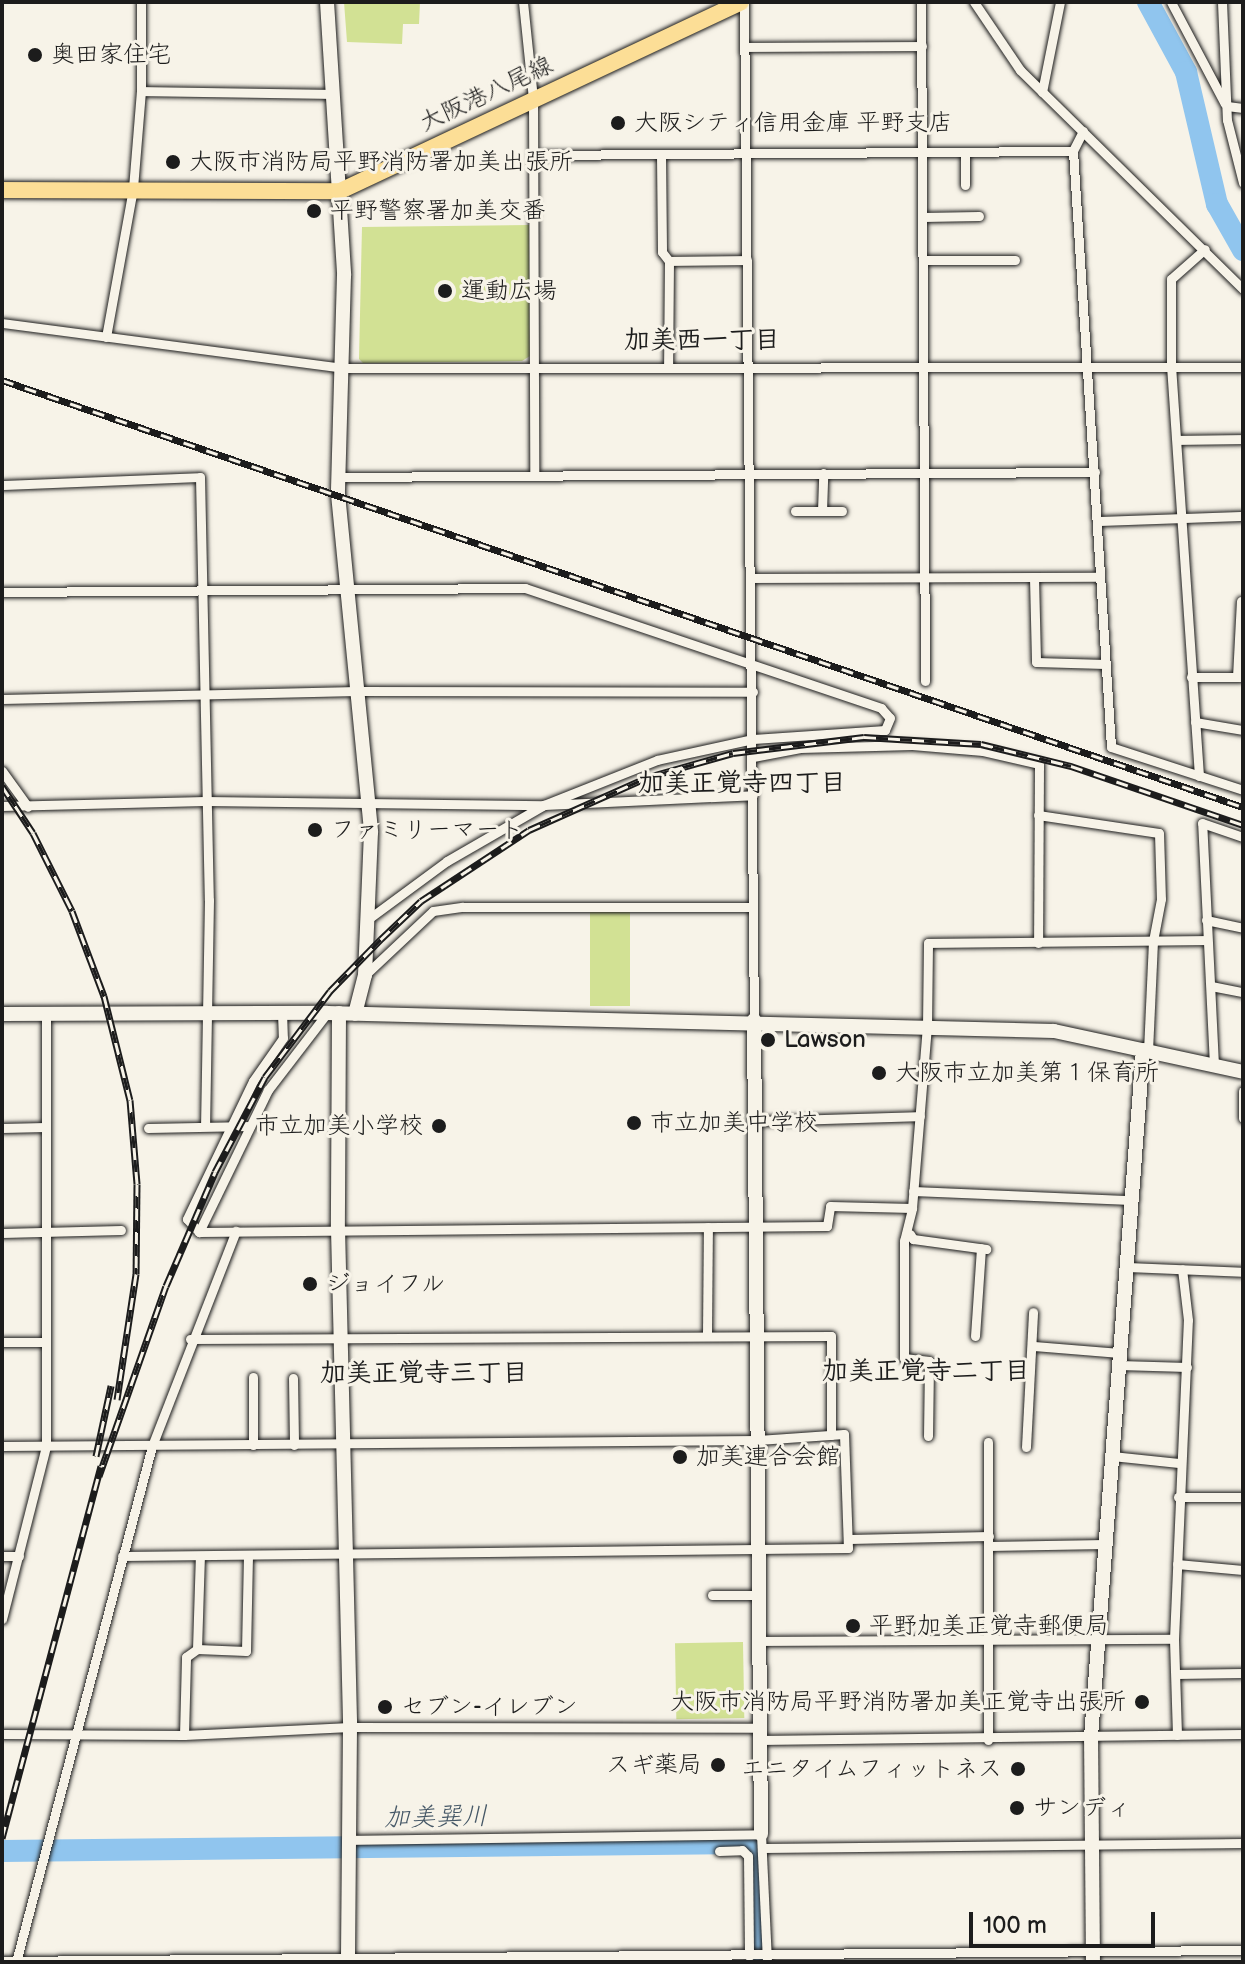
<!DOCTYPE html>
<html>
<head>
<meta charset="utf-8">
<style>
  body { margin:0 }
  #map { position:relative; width:1245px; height:1964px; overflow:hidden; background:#f7f3e8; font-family:"Balsamiq Sans","Klee One",sans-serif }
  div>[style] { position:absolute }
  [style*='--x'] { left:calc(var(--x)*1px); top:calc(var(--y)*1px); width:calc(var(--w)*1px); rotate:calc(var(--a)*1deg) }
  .green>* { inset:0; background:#d2e194; transform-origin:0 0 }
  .river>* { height:22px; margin:-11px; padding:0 11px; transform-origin:11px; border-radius:11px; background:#90c5ee }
  .roads { filter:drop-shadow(0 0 2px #1c1c1c) drop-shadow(0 0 2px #1c1c1c) }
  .street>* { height:9px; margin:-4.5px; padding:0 4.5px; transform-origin:4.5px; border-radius:4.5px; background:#f7f3e8 }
  .secondary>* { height:14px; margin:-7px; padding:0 7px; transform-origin:7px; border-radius:7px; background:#f7f3e8 }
  .primary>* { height:16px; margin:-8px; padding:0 8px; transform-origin:8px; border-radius:8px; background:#fcde96 }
  .rail>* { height:7px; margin-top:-3.5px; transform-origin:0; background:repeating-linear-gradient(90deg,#f7f3e8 0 12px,#1c1c1c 0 24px); box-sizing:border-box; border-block:2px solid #1c1c1c }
  .dots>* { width:22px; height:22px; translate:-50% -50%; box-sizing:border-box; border:4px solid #f7f3e8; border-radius:50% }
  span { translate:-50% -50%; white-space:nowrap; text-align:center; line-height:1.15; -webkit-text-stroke:6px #f7f3e8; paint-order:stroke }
  .poi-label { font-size:24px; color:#1c1c1c }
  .left { translate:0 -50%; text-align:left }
  .right { translate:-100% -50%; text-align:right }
  .street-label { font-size:24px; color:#1c1c1c }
  .neighbourhood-label { font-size:26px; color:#1c1c1c; font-weight:700 }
  .water-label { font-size:26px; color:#455766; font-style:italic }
  .frame { position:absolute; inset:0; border:4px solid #1c1c1c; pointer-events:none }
  .scale { position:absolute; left:969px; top:1912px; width:186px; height:36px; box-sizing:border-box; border:4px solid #1c1c1c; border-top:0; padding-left:10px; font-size:24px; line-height:28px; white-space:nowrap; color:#1c1c1c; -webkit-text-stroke:6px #f7f3e8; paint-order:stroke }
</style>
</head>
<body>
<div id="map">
  <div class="green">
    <i style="clip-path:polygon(344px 2px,420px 2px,419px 24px,403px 24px,402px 44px,347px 42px)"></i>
    <i style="clip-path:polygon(529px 225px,530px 356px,522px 361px,363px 363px,359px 359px,362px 227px)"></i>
    <i style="left:590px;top:911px;width:40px;height:95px"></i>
    <i style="left:743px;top:1642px;width:76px;height:68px;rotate:89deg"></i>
  </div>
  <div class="river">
    <i style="--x:1148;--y:2;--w:80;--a:61.5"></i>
    <i style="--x:1186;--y:72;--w:136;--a:76.8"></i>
    <i style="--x:1217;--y:204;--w:53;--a:60.5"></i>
    <i style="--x:2;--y:1851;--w:745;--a:-0.62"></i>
    <i style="--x:747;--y:1843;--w:12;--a:42"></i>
    <i style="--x:756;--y:1851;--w:111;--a:89.5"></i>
  </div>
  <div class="roads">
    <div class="street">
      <i style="--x:523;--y:2;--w:97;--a:84.1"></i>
      <i style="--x:533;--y:98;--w:377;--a:89.8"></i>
      <i style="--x:744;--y:2;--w:1018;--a:89.44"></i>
      <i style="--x:921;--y:2;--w:679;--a:89.66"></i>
      <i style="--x:974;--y:2;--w:82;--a:55.9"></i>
      <i style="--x:1020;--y:70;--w:313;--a:44.5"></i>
      <i style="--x:1171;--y:2;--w:115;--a:62.1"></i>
      <i style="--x:1222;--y:2;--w:118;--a:87.6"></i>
      <i style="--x:1227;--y:120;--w:65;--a:75.7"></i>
      <i style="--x:744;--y:47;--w:178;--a:-0.3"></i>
      <i style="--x:141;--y:91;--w:190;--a:0.9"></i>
      <i style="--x:1042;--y:92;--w:92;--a:-78.7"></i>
      <i style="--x:1227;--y:106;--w:16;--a:7"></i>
      <i style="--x:1083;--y:131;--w:22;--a:117"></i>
      <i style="--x:1073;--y:151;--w:597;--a:86.35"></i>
      <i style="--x:1111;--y:747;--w:139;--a:18"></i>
      <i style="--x:534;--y:155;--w:539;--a:-0.43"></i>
      <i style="--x:661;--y:155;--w:97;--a:89.4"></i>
      <i style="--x:662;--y:252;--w:11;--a:52"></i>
      <i style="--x:669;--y:261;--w:105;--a:90.5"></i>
      <i style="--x:965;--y:185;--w:32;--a:-90"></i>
      <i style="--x:923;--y:217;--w:56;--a:-1"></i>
      <i style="--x:923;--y:260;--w:92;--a:0"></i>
      <i style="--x:669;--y:261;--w:78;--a:-0.7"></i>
      <i style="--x:2;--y:323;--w:345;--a:7.5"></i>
      <i style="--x:344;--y:368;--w:899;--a:-0.06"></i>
      <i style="--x:106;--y:337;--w:151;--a:-79.7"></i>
      <i style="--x:133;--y:188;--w:97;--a:-85.3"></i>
      <i style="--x:141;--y:91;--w:89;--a:-90"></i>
      <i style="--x:1177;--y:440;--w:66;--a:-0.9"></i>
      <i style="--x:338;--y:477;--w:757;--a:-0.38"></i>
      <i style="--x:2;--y:485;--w:198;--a:-2.3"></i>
      <i style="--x:200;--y:477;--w:423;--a:88.8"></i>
      <i style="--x:209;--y:900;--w:225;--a:91"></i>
      <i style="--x:795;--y:511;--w:27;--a:0"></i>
      <i style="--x:822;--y:511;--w:38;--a:-88"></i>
      <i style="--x:822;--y:511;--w:20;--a:0"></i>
      <i style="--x:1097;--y:521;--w:146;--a:-2"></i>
      <i style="--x:753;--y:578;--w:346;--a:-0.2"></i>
      <i style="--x:1034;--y:578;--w:84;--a:88.6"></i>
      <i style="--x:1036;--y:662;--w:69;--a:1.7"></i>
      <i style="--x:2;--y:592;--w:523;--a:-0.44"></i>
      <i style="--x:525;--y:588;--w:376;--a:18.6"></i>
      <i style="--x:881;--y:708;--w:13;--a:48"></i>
      <i style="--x:890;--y:718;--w:13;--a:113"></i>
      <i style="--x:885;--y:730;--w:132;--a:176.1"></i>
      <i style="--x:753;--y:739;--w:98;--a:167.7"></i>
      <i style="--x:657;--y:760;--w:122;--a:158.3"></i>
      <i style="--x:544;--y:805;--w:112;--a:150"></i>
      <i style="--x:447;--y:861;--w:99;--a:143.6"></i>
      <i style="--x:1191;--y:677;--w:49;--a:0"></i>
      <i style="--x:1237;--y:677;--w:76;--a:-87"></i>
      <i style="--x:2;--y:699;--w:355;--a:-1.3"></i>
      <i style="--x:357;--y:691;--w:396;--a:0.1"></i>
      <i style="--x:1195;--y:722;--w:49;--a:9.5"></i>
      <i style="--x:753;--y:757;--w:48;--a:-10.8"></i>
      <i style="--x:800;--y:748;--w:112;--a:-1.5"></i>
      <i style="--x:912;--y:745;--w:71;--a:4.8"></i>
      <i style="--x:983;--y:751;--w:57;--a:13.1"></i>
      <i style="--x:1039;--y:764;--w:179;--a:90.3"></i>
      <i style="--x:2;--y:771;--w:44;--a:54.2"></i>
      <i style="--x:1199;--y:776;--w:411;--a:-93.9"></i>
      <i style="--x:1171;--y:366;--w:87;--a:-90"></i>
      <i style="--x:1171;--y:279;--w:45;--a:-41.4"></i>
      <i style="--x:2;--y:806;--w:203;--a:-1.4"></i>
      <i style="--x:205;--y:801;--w:339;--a:0.7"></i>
      <i style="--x:544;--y:805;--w:209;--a:-2.7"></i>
      <i style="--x:1038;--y:815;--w:122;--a:8.5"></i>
      <i style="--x:1159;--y:833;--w:66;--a:88.3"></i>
      <i style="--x:1161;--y:899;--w:43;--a:100.8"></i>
      <i style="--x:1153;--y:941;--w:110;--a:92.6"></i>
      <i style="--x:1206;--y:920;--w:38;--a:12"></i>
      <i style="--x:365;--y:975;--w:93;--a:-43.3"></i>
      <i style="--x:433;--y:911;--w:30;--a:-8"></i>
      <i style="--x:463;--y:907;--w:289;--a:0"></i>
      <i style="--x:1211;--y:986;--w:33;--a:11"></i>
      <i style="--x:282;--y:1012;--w:26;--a:88"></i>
      <i style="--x:283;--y:1038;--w:52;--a:124.9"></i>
      <i style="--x:253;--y:1081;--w:153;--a:115.6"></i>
      <i style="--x:187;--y:1219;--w:18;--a:47"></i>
      <i style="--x:199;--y:1232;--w:628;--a:-0.55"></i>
      <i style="--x:827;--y:1226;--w:20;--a:-81"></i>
      <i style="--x:830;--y:1206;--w:82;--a:1.4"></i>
      <i style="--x:1214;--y:1065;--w:242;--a:-92.8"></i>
      <i style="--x:1202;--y:823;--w:43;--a:18.9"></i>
      <i style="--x:1243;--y:1091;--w:27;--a:90"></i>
      <i style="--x:753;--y:1121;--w:167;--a:-1.7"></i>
      <i style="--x:2;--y:1128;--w:43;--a:-1.3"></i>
      <i style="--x:148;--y:1128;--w:102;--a:-1.1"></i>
      <i style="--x:913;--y:1191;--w:218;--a:2.4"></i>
      <i style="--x:199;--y:1232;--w:158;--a:-64.1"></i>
      <i style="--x:268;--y:1090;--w:97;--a:-52.5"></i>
      <i style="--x:2;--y:1233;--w:119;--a:-1.4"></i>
      <i style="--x:910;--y:1234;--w:6;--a:59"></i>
      <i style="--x:913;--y:1239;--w:74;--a:7.8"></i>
      <i style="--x:1126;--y:1267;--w:117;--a:2.4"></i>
      <i style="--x:707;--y:1334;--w:107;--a:-89.5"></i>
      <i style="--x:975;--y:1336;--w:88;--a:-86.1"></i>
      <i style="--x:190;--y:1339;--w:641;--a:-0.27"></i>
      <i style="--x:831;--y:1336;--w:99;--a:90"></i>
      <i style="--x:2;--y:1342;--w:41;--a:0"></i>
      <i style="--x:1034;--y:1346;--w:86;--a:4.7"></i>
      <i style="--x:1119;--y:1365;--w:68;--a:1.7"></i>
      <i style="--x:253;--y:1377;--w:68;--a:90"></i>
      <i style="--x:293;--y:1378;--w:67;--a:89.1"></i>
      <i style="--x:928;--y:1436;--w:75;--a:-89.2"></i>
      <i style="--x:929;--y:1361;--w:25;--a:-173"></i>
      <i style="--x:904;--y:1358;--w:117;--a:-90"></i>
      <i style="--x:904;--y:1241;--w:34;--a:-76"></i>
      <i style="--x:912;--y:1208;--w:183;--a:-85.3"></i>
      <i style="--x:927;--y:1026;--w:83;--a:-89.3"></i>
      <i style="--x:928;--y:943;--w:279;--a:-0.6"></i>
      <i style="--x:988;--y:1442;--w:298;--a:90"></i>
      <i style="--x:2;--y:1446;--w:756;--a:-0.45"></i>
      <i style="--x:758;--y:1440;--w:86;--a:-4"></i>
      <i style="--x:844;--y:1434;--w:114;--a:88"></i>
      <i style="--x:848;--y:1548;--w:726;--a:179.37"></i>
      <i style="--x:1026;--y:1447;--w:135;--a:-87"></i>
      <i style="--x:1112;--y:1456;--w:67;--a:6"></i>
      <i style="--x:1178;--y:1497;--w:65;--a:0"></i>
      <i style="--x:849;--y:1539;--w:140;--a:-1.2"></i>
      <i style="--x:988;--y:1546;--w:117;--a:-1"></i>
      <i style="--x:2;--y:1556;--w:17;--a:0"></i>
      <i style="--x:1177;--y:1564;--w:66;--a:5.2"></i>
      <i style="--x:712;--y:1595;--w:46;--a:0"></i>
      <i style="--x:2;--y:1619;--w:179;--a:-75.7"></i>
      <i style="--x:46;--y:1446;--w:432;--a:-90"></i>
      <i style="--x:759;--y:1641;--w:415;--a:-0.3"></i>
      <i style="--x:197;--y:1649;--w:93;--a:-88.2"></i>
      <i style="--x:1176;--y:1674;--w:67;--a:-0.9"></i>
      <i style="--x:2;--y:1734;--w:182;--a:0.3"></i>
      <i style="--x:184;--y:1735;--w:166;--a:-2.8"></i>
      <i style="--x:350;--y:1727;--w:408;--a:0.1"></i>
      <i style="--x:184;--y:1735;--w:78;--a:-88.5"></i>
      <i style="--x:186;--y:1657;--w:14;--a:-36"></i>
      <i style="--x:197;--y:1649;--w:49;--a:2.3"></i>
      <i style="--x:246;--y:1651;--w:95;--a:-88.8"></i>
      <i style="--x:1177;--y:1735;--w:96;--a:-91.8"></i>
      <i style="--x:1174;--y:1639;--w:319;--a:-87.5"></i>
      <i style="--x:1188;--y:1320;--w:51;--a:-96.7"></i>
      <i style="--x:759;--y:1740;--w:484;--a:-0.7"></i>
      <i style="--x:347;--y:1840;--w:414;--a:-0.8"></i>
      <i style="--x:761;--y:1834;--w:126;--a:87.3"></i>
      <i style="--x:763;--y:1848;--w:480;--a:-0.6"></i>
      <i style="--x:719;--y:1851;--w:23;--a:-2"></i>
      <i style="--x:742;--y:1850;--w:8;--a:45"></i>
      <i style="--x:748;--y:1856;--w:100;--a:89.4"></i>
      <i style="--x:2;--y:1961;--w:1241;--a:-0.51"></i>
      <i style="--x:16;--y:1962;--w:534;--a:-75.23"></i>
      <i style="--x:152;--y:1446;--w:231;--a:-68.7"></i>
    </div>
    <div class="secondary">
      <i style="--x:327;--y:2;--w:274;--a:86.4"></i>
      <i style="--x:344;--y:275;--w:219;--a:91.6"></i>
      <i style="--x:338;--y:494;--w:340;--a:84.4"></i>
      <i style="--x:371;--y:832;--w:143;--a:92.4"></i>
      <i style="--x:365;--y:975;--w:40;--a:104.4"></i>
      <i style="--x:339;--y:1013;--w:216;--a:90.3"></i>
      <i style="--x:338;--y:1229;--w:498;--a:88.6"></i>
      <i style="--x:350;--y:1727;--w:235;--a:90.5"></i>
      <i style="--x:2;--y:1014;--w:325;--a:-0.2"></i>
      <i style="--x:327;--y:1013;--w:727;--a:1.42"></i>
      <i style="--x:1054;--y:1031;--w:193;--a:12.2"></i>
      <i style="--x:754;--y:1020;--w:814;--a:89.51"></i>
      <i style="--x:1093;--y:1962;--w:225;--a:-90.5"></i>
      <i style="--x:1091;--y:1737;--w:689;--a:-85.67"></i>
    </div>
    <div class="primary">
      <i style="--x:2;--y:190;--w:338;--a:0.2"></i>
      <i style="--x:340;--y:191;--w:443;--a:-25.2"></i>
    </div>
  </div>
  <div class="rail">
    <i style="--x:2;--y:380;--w:1312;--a:18.99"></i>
    <i style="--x:2;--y:786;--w:56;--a:56.6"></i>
    <i style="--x:33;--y:833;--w:87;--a:63.4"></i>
    <i style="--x:72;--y:911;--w:91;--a:69.4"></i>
    <i style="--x:104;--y:996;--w:107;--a:76"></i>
    <i style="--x:130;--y:1100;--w:84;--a:85.2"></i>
    <i style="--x:137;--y:1184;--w:90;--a:90.6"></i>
    <i style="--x:136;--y:1274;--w:127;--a:98.6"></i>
    <i style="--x:96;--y:1456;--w:72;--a:-77.9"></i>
    <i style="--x:99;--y:1476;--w:201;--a:-70.6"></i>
    <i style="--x:166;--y:1286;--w:124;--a:-66.7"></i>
    <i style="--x:215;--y:1172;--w:107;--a:-62.2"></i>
    <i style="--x:265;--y:1077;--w:108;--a:-52.9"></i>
    <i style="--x:330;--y:991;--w:73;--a:-45.6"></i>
    <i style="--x:381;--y:939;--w:55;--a:-43.5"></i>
    <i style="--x:421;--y:901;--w:129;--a:-33.3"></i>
    <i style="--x:529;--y:830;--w:130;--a:-24"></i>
    <i style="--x:648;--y:777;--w:88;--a:-15.8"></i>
    <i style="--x:733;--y:753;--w:132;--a:-7"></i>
    <i style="--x:864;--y:737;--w:117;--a:3.4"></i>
    <i style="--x:981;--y:744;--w:93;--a:13.7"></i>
    <i style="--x:1071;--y:766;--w:182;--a:18.9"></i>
    <i style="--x:2;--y:1838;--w:385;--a:-75.1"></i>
  </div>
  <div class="dots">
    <i style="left:35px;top:55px;background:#1c1c1c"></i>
    <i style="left:618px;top:123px;background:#1c1c1c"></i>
    <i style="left:173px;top:162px;background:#1c1c1c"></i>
    <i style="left:314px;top:211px;background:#1c1c1c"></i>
    <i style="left:445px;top:291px;background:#1c1c1c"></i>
    <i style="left:315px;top:830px;background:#1c1c1c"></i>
    <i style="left:768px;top:1040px;background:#1c1c1c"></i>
    <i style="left:879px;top:1073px;background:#1c1c1c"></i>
    <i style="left:634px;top:1123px;background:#1c1c1c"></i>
    <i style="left:439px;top:1126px;background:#1c1c1c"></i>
    <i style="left:310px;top:1284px;background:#1c1c1c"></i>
    <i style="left:680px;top:1457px;background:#1c1c1c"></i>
    <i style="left:853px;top:1626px;background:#1c1c1c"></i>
    <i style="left:1142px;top:1702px;background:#1c1c1c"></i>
    <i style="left:385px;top:1707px;background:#1c1c1c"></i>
    <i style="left:718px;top:1765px;background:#1c1c1c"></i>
    <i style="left:1018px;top:1769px;background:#1c1c1c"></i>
    <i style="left:1017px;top:1808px;background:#1c1c1c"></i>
  </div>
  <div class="poi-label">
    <span class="left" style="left:51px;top:55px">奥田家住宅</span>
    <span class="left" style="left:634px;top:123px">大阪シティ信用金庫 平野支店</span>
    <span class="left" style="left:189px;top:162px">大阪市消防局平野消防署加美出張所</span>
    <span class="left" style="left:330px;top:211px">平野警察署加美交番</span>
    <span class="left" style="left:461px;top:291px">運動広場</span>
    <span class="left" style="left:331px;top:830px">ファミリーマート</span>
    <span class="left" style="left:784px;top:1040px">Lawson</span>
    <span class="left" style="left:895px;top:1073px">大阪市立加美第１保育所</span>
    <span class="left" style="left:650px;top:1123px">市立加美中学校</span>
    <span class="right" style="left:423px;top:1126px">市立加美小学校</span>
    <span class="left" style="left:326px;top:1284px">ジョイフル</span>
    <span class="left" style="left:696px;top:1457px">加美連合会館</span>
    <span class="left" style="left:869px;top:1626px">平野加美正覚寺郵便局</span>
    <span class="right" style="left:1126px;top:1702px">大阪市消防局平野消防署加美正覚寺出張所</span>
    <span class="left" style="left:401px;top:1707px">セブン-イレブン</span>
    <span class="right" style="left:702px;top:1765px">スギ薬局</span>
    <span class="right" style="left:1002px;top:1769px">エニタイムフィットネス</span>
    <span class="left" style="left:1033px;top:1808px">サンディ</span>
  </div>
  <div class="street-label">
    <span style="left:486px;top:94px;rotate:-25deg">大阪港八尾線</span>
  </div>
  <div class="neighbourhood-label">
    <span style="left:702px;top:341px">加美西一丁目</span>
    <span style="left:742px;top:784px">加美正覚寺四丁目</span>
    <span style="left:926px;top:1372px">加美正覚寺二丁目</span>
    <span style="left:424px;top:1374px">加美正覚寺三丁目</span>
  </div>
  <div class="water-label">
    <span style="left:436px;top:1818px;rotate:-1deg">加美巽川</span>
  </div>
  <div class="frame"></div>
  <div class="scale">100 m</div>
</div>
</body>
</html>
